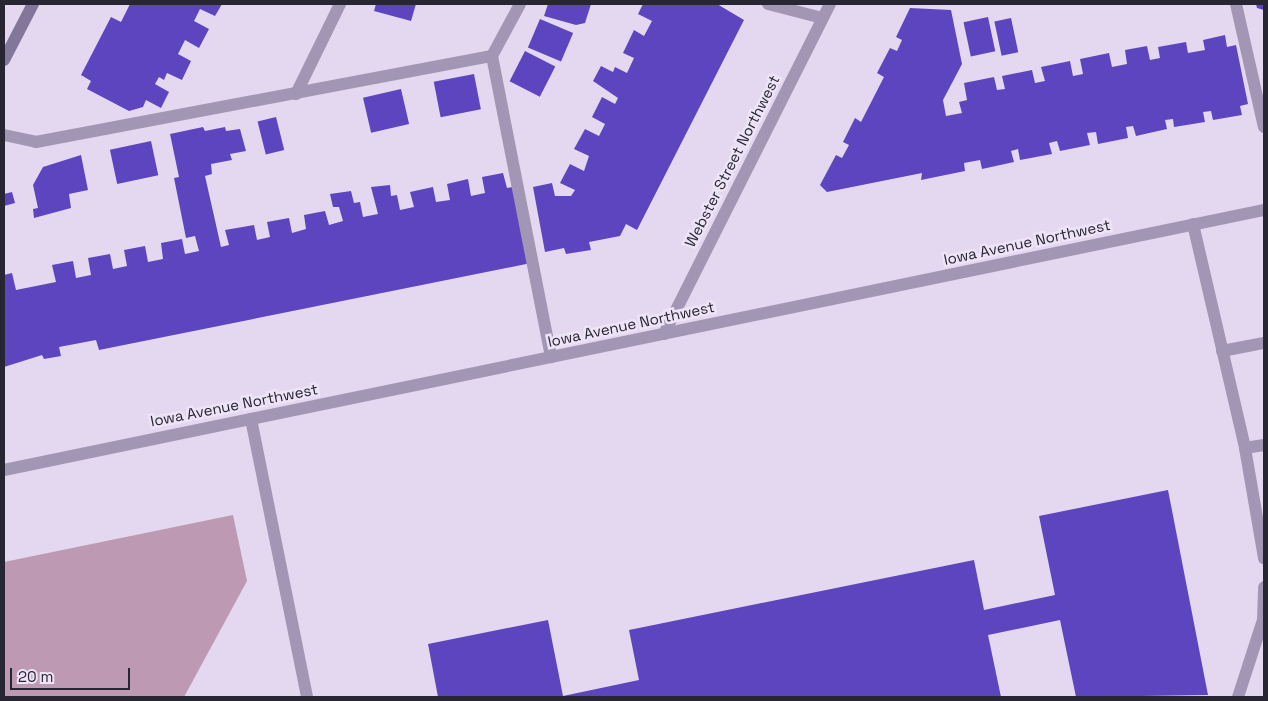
<!DOCTYPE html>
<html>
<head>
<meta charset="utf-8">
<style>
  body { margin:0 }
  #map { position:relative; width:1268px; height:701px; overflow:hidden; background:#e3d8ef; font-family:"Space Grotesk",sans-serif }
  div>[style] { position:absolute }
  [style*='--x'] { left:calc(var(--x)*1px); top:calc(var(--y)*1px); width:calc(var(--w)*1px); rotate:calc(var(--a)*1deg) }
  .green>* { inset:0; background:#bd99b3 }
  .building>* { inset:0; background:#5d45c0; transform-origin:0 0 }
  .lane>* { height:12px; margin:-6px; padding:0 6px; transform-origin:6px; border-radius:6px; background:#a296b5 }
  .street>* { height:12px; margin:-6px; padding:0 6px; transform-origin:6px; border-radius:6px; background:#a296b5 }
  .secondary>* { height:12px; margin:-6px; padding:0 6px; transform-origin:6px; border-radius:6px; background:#82769a }
  span { translate:-50% -50%; white-space:nowrap; text-align:center; line-height:1.15; -webkit-text-stroke:5px #eee4f8; paint-order:stroke }
  .street-label { font-size:15px; color:#292633 }
  .frame { position:absolute; inset:0; border:5px solid #292633; pointer-events:none }
  .scale { position:absolute; left:10px; top:668px; width:120px; height:22px; box-sizing:border-box; border:2px solid #292633; border-top:0; padding-left:6px; font-size:15px; line-height:18px; white-space:nowrap; color:#292633; -webkit-text-stroke:4px #eee4f8; paint-order:stroke }
</style>
</head>
<body>
<div id="map">
  <div class="green">
    <i style="clip-path:polygon(233px 515px,247px 581px,184px 697px,4px 697px,4px 562px)"></i>
  </div>
  <div class="building">
    <i style="clip-path:polygon(130px 4px,222px 4px,215px 16px,200px 9px,194px 21px,209px 29px,199px 48px,185px 40px,178px 54px,191px 61px,182px 80px,167px 73px,164px 80px,159px 77px,155px 84px,169px 92px,161px 108px,146px 100px,143px 107px,129px 111px,87px 89px,91px 81px,81px 75px,111px 17px,121px 22px)"></i>
    <i style="clip-path:polygon(376px 4px,416px 4px,411px 21px,374px 11px)"></i>
    <i style="clip-path:polygon(548px 4px,591px 4px,585px 23px,576px 25px,544px 16px)"></i>
    <i style="clip-path:polygon(643px 4px,717px 4px,744px 20px,637px 230px,626px 224px,620px 236px,589px 242px,591px 250px,566px 254px,564px 248px,545px 252px,533px 187px,552px 183px,555px 196px,571px 196px,575px 190px,560px 183px,570px 164px,584px 171px,589px 156px,574px 149px,585px 129px,599px 136px,605px 124px,592px 117px,602px 97px,615px 104px,618px 98px,593px 81px,601px 66px,613px 72px,615px 67px,627px 73px,634px 58px,623px 53px,634px 30px,644px 36px,652px 21px,638px 14px)"></i>
    <i style="clip-path:polygon(1256px 4px,1264px 4px,1264px 10px,1257px 8px)"></i>
    <i style="clip-path:polygon(910px 8px,951px 10px,962px 64px,943px 100px,946px 116px,962px 113px,959px 102px,967px 100px,964px 83px,994px 77px,997px 90px,1005px 89px,1002px 76px,1032px 70px,1035px 83px,1045px 81px,1041px 67px,1070px 61px,1073px 76px,1083px 74px,1080px 59px,1109px 53px,1112px 67px,1127px 64px,1125px 50px,1147px 46px,1150px 60px,1160px 58px,1158px 47px,1186px 42px,1188px 53px,1205px 50px,1203px 40px,1225px 35px,1227px 47px,1236px 45px,1248px 104px,1240px 106px,1242px 115px,1213px 120px,1211px 111px,1203px 112px,1205px 122px,1174px 127px,1173px 119px,1165px 120px,1167px 129px,1136px 136px,1133px 126px,1126px 127px,1128px 138px,1098px 144px,1096px 132px,1087px 133px,1090px 145px,1060px 151px,1057px 141px,1049px 143px,1052px 154px,1020px 160px,1018px 149px,1011px 151px,1014px 162px,982px 169px,980px 160px,964px 163px,965px 171px,921px 180px,922px 173px,827px 192px,820px 185px,836px 155px,842px 158px,849px 145px,843px 142px,855px 118px,861px 122px,884px 77px,877px 73px,890px 48px,897px 51px,902px 40px,896px 37px)"></i>
    <i style="left:988px;top:17px;width:35px;height:25px;rotate:78deg"></i>
    <i style="left:1011px;top:18px;width:35px;height:17px;rotate:78deg"></i>
    <i style="left:540px;top:19px;width:36px;height:31px;rotate:23deg"></i>
    <i style="left:525px;top:51px;width:34px;height:34px;rotate:27deg"></i>
    <i style="left:474px;top:74px;width:36px;height:41px;rotate:79deg"></i>
    <i style="left:401px;top:89px;width:36px;height:39px;rotate:77deg"></i>
    <i style="left:276px;top:117px;width:34px;height:19px;rotate:76deg"></i>
    <i style="clip-path:polygon(203px 127px,205px 131px,225px 127px,226px 131px,240px 129px,246px 151px,230px 154px,232px 160px,211px 164px,212px 174px,205px 176px,221px 247px,229px 245px,225px 230px,254px 225px,257px 240px,270px 237px,267px 222px,289px 218px,292px 233px,306px 229px,304px 215px,325px 211px,329px 225px,343px 221px,339px 207px,333px 207px,330px 194px,351px 191px,354px 203px,360px 202px,363px 217px,378px 214px,371px 187px,390px 185px,391px 196px,397px 195px,400px 210px,414px 207px,410px 192px,433px 187px,436px 202px,450px 200px,447px 184px,468px 179px,471px 196px,485px 193px,482px 177px,503px 173px,507px 188px,513px 187px,531px 263px,99px 350px,96px 340px,59px 347px,61px 356px,44px 359px,42px 355px,4px 367px,4px 275px,12px 273px,16px 290px,56px 282px,52px 265px,73px 261px,76px 278px,91px 275px,88px 258px,110px 254px,113px 269px,127px 266px,124px 250px,145px 246px,148px 262px,163px 259px,161px 243px,182px 239px,185px 254px,199px 251px,195px 236px,186px 238px,174px 178px,179px 177px,170px 134px)"></i>
    <i style="left:151px;top:141px;width:35px;height:42px;rotate:78deg"></i>
    <i style="clip-path:polygon(81px 155px,88px 190px,69px 194px,71px 208px,34px 218px,33px 209px,38px 208px,33px 185px,43px 167px)"></i>
    <i style="clip-path:polygon(12px 192px,15px 203px,4px 206px,4px 194px)"></i>
    <i style="clip-path:polygon(1168px 490px,1208px 695px,1076px 697px,1060px 620px,988px 635px,1001px 697px,438px 697px,428px 644px,548px 620px,563px 696px,639px 680px,629px 630px,974px 560px,984px 610px,1055px 595px,1039px 516px)"></i>
  </div>
  <div class="lane">
    <i style="--x:768;--y:4;--w:56;--a:14.5"></i>
    <i style="--x:1236;--y:4;--w:126;--a:77.2"></i>
    <i style="--x:492;--y:56;--w:307;--a:78.9"></i>
    <i style="--x:296;--y:94;--w:100;--a:-63.9"></i>
    <i style="--x:4;--y:135;--w:33;--a:12"></i>
    <i style="--x:36;--y:142;--w:464;--a:-10.7"></i>
    <i style="--x:492;--y:56;--w:59;--a:-61.7"></i>
    <i style="--x:1193;--y:224;--w:230;--a:76.9"></i>
    <i style="--x:1245;--y:448;--w:112;--a:80.2"></i>
    <i style="--x:1222;--y:351;--w:43;--a:-10.8"></i>
    <i style="--x:251;--y:419;--w:284;--a:78.6"></i>
    <i style="--x:1245;--y:448;--w:19;--a:-9"></i>
    <i style="--x:1238;--y:697;--w:81;--a:-72"></i>
    <i style="--x:1263;--y:620;--w:33;--a:-88"></i>
  </div>
  <div class="street">
    <i style="--x:664;--y:334;--w:369;--a:-63.3"></i>
    <i style="--x:4;--y:470;--w:1287;--a:-11.66"></i>
  </div>
  <div class="secondary">
    <i style="--x:4;--y:60;--w:63;--a:-62.6"></i>
  </div>
  <div class="street-label">
    <span style="left:732px;top:161px;rotate:-63deg">Webster Street Northwest</span>
    <span style="left:1027px;top:242px;rotate:-12deg">Iowa Avenue Northwest</span>
    <span style="left:631px;top:324px;rotate:-12deg">Iowa Avenue Northwest</span>
    <span style="left:234px;top:405px;rotate:-11deg">Iowa Avenue Northwest</span>
  </div>
  <div class="frame"></div>
  <div class="scale">20 m</div>
</div>
</body>
</html>
